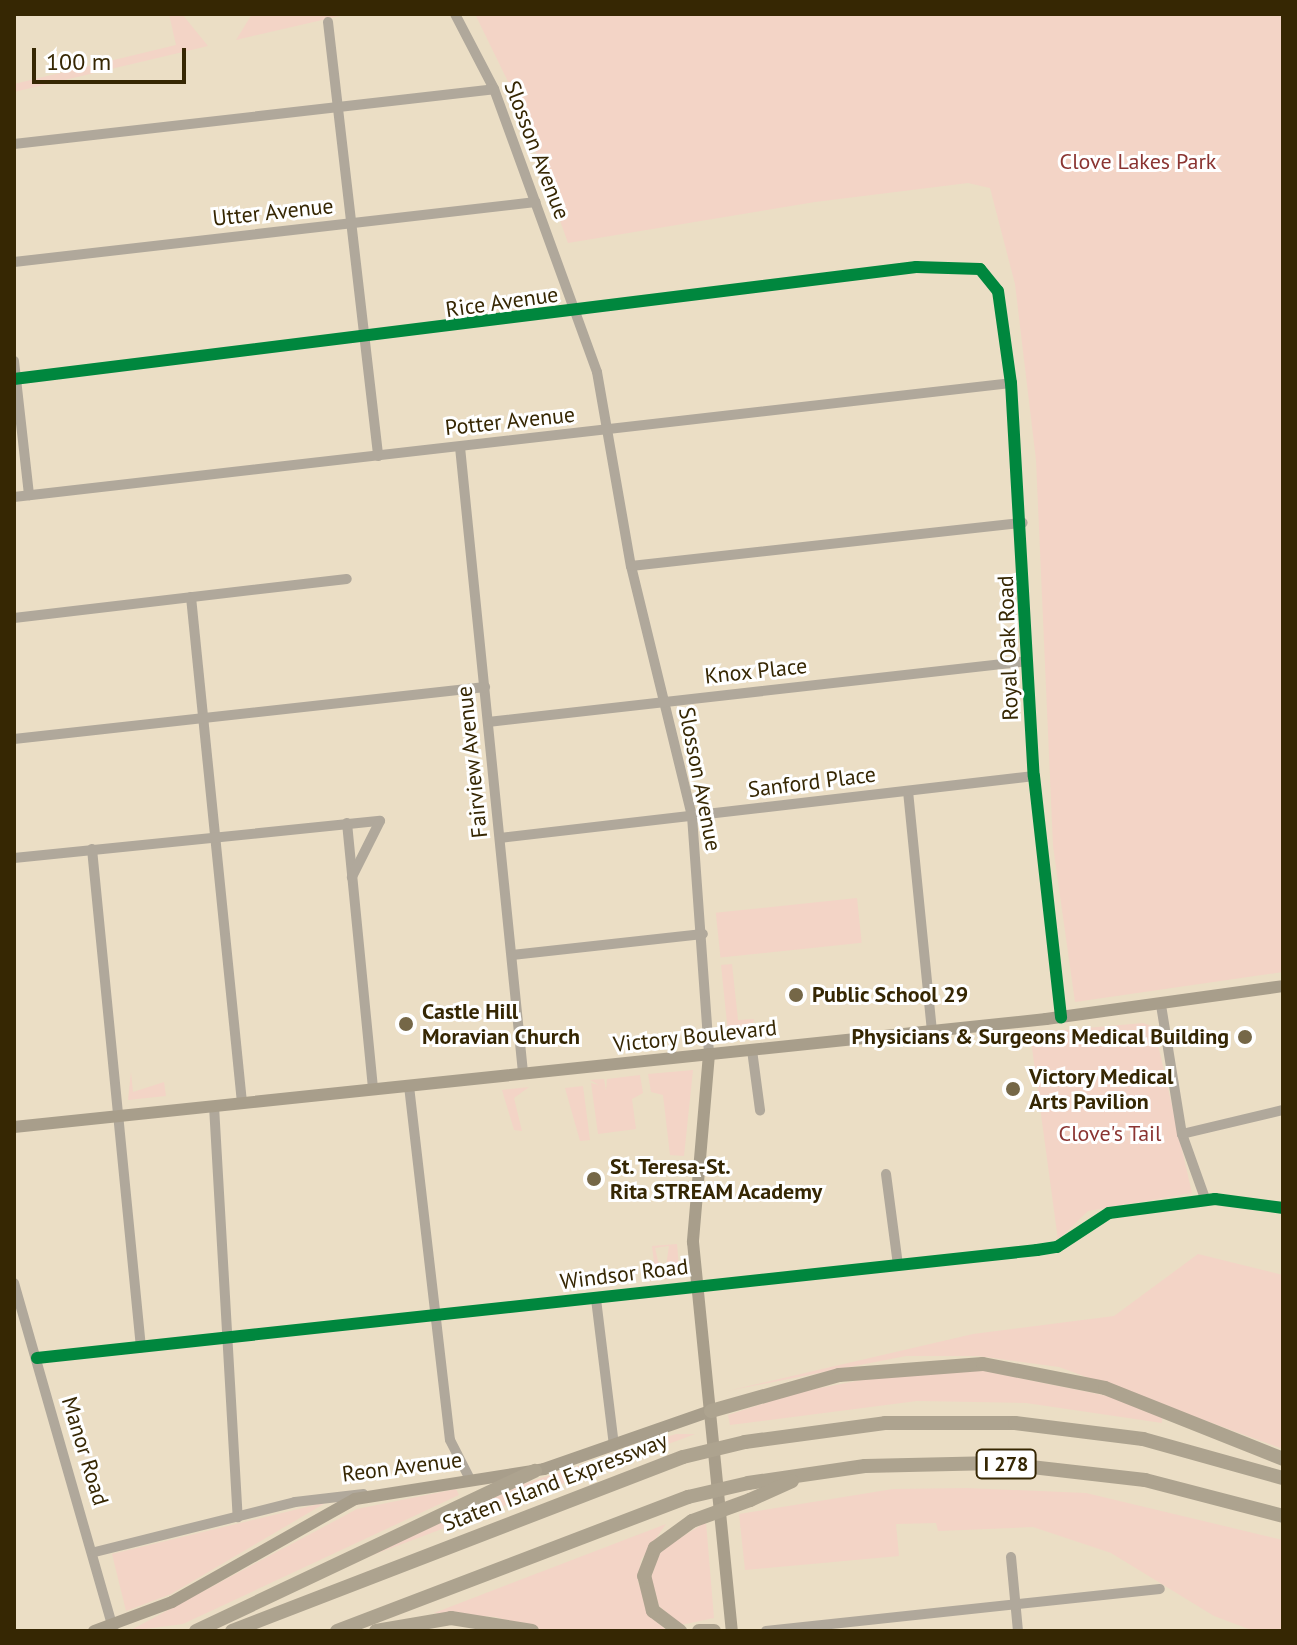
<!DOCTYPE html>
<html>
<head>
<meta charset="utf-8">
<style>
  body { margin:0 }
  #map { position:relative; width:1297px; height:1645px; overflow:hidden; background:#ebdec5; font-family:"PT Sans",sans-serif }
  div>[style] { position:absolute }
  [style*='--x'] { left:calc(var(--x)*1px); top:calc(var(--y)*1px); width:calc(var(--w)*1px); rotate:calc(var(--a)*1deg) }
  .green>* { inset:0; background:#f3d4c6; transform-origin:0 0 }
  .minor>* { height:10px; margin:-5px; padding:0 5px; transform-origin:5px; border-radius:5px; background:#b0a89b }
  .major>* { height:12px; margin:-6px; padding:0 6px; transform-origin:6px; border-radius:6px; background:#a89e8b }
  .highway>* { height:14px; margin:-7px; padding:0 7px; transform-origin:7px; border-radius:7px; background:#ada38f }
  .highway-bridge>* { height:14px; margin:-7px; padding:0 7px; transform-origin:7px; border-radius:7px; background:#ada38f }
  .cycleway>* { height:12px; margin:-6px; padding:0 6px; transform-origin:6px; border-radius:6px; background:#00873e }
  .dots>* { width:22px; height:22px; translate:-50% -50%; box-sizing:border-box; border:4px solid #fff; border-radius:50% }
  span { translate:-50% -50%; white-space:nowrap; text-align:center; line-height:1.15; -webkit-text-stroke:6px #fff; paint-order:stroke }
  .shield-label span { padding:2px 6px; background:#fff; border:2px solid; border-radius:6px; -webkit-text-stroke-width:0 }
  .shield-label { font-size:20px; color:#362703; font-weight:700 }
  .street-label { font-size:22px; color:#362703 }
  .park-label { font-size:22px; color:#8b3532 }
  .poi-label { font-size:22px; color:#362703; font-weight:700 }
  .left { translate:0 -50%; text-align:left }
  .right { translate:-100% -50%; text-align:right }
  .frame { position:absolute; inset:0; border:16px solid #362703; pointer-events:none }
  .scale { position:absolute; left:32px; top:48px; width:154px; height:36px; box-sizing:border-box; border:4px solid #362703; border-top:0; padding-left:10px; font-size:24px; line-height:28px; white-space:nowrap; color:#362703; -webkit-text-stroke:6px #fff; paint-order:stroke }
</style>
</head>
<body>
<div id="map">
  <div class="green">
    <i style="clip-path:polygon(169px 14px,182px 14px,208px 46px,14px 92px,14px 84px,176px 45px)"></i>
    <i style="clip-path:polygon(252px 14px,348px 14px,236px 40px)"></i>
    <i style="clip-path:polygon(475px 14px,1283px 14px,1283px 972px,1075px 1002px,1053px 846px,1036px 460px,1015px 284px,990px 188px,968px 183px,815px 202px,568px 243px,518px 102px)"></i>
    <i style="left:857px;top:898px;width:45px;height:142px;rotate:84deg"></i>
    <i style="clip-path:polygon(732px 964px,738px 1020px,754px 1019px,751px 1036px,728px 1033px,721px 965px)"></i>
    <i style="clip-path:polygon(1143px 1023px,1154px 1027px,1192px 1193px,1088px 1211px,1058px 1240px,1030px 1033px)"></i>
    <i style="clip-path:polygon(693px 1070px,684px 1156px,670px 1155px,663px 1095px,651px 1092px,648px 1074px)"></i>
    <i style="clip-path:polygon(131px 1072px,133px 1092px,164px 1082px,166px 1096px,128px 1100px)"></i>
    <i style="clip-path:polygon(640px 1075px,643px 1093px,632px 1099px,636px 1129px,598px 1134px,591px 1083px,599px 1085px,590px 1080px,604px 1079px,606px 1091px,607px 1079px)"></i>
    <i style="clip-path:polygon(583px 1086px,590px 1140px,580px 1141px,565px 1088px)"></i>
    <i style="clip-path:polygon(529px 1087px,514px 1098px,522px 1131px,514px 1130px,502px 1090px)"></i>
    <i style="clip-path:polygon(677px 1244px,680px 1278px,664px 1279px,669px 1246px,655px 1248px,662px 1278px,648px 1282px,656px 1278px,652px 1246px)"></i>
    <i style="clip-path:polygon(1198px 1254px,1283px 1275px,1283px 1449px,1059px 1367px,978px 1356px,906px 1356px,727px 1391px,973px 1334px,1114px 1316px)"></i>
    <i style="clip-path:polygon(914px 1370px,979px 1370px,1118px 1398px,1162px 1416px,1162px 1423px,1026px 1403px,917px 1401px,730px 1425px,728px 1415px,799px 1392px)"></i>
    <i style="clip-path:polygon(676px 1434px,695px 1434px,354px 1562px,526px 1483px)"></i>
    <i style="clip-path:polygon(967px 1488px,1086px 1493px,1283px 1540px,1283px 1631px,1254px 1631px,1214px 1616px,1111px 1553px,1033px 1527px,938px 1531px,936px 1523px,896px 1524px,899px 1556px,745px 1570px,739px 1514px,893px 1489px)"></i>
    <i style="clip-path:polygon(456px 1489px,459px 1495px,183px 1624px,129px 1631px,357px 1509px)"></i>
    <i style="clip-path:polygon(327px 1502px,171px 1594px,126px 1611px,112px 1554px)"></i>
    <i style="clip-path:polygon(706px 1522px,714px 1618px,681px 1625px,659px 1606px,651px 1577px,661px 1550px)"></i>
    <i style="clip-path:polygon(666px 1524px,641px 1560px,638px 1581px,650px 1617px,668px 1631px,546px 1631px,495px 1617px,434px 1613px)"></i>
  </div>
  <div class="minor">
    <i style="--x:455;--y:14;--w:85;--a:62.5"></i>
    <i style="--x:494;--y:89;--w:301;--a:70"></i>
    <i style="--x:597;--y:372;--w:197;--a:80.1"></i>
    <i style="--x:631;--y:566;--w:257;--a:76.3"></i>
    <i style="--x:692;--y:816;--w:239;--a:85.9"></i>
    <i style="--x:328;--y:22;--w:437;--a:83.4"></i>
    <i style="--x:14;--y:144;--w:483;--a:-6.5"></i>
    <i style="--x:14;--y:262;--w:525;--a:-6.56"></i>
    <i style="--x:14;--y:361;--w:135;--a:83.6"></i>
    <i style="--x:14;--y:379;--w:909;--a:-7.08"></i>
    <i style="--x:916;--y:267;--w:64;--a:1.8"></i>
    <i style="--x:980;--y:269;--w:28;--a:51"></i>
    <i style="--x:998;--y:291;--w:93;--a:82"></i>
    <i style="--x:1011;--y:383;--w:394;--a:86.7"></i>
    <i style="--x:1034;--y:776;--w:243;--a:83.6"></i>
    <i style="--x:460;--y:447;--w:629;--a:84.25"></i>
    <i style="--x:14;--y:497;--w:1003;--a:-6.52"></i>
    <i style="--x:631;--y:566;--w:394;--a:-6.3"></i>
    <i style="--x:191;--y:597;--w:509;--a:84.24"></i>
    <i style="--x:14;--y:618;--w:335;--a:-6.7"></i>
    <i style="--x:488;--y:722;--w:543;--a:-6.44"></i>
    <i style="--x:14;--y:739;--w:474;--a:-6.3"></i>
    <i style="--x:908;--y:791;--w:241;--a:84.3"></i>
    <i style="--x:347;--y:823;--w:268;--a:84.4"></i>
    <i style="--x:500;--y:838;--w:538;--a:-6.62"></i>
    <i style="--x:92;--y:849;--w:501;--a:84.39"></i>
    <i style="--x:14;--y:858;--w:368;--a:-5.8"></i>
    <i style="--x:380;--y:821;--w:63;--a:116.6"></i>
    <i style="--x:512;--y:955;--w:192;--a:-6.3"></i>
    <i style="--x:1161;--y:1005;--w:131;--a:80.8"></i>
    <i style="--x:1182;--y:1134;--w:71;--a:70.3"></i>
    <i style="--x:752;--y:1050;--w:61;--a:82.4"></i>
    <i style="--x:409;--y:1086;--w:356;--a:83.4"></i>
    <i style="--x:450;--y:1440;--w:44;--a:62.9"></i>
    <i style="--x:214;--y:1106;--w:412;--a:86.7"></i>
    <i style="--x:1182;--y:1134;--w:104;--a:-13.4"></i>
    <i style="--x:886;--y:1174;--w:92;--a:82.5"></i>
    <i style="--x:14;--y:1283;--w:362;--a:74"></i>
    <i style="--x:596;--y:1299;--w:148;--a:83"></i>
    <i style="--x:37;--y:1358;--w:1006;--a:-6.16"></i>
    <i style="--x:1037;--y:1250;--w:20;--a:-9"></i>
    <i style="--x:1057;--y:1247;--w:62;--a:-33.2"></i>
    <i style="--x:1109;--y:1213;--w:107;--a:-7.5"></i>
    <i style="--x:1215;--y:1199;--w:69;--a:7.5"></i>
    <i style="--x:95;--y:1552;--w:206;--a:-14"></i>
    <i style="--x:295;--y:1502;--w:69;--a:-6.6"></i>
    <i style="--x:1011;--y:1557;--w:74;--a:84.6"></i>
    <i style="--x:766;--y:1631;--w:396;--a:-6.1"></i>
  </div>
  <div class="major">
    <i style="--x:709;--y:1054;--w:189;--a:94.9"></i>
    <i style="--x:693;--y:1242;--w:391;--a:84.3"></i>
    <i style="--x:14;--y:1127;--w:1038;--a:-5.97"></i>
    <i style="--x:1046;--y:1019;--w:239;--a:-7.9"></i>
    <i style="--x:94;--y:1631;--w:83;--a:-20.4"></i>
    <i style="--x:172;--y:1602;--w:210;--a:-29.4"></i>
    <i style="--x:355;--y:1499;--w:191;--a:-9"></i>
    <i style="--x:544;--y:1469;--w:177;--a:-19.2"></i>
  </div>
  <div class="highway">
    <i style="--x:711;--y:1411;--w:133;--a:-15.7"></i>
    <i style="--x:839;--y:1375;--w:144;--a:-4.4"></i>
    <i style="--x:983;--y:1364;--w:124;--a:11.1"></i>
    <i style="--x:1105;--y:1388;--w:192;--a:21.7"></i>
    <i style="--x:745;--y:1442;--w:141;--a:-7.7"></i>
    <i style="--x:885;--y:1423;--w:130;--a:0"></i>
    <i style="--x:1015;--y:1423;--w:129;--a:7.1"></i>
    <i style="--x:1143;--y:1439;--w:145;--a:15.6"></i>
    <i style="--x:748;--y:1483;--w:118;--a:-8.3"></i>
    <i style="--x:865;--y:1466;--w:131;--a:-1.3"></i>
    <i style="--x:996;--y:1463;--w:150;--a:6.5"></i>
    <i style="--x:1145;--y:1480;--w:143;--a:14.6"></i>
    <i style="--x:750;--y:1500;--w:46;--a:-24.3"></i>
    <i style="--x:196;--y:1631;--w:375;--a:-25.3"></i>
    <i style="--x:232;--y:1631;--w:483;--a:-21.1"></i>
    <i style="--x:337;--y:1631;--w:376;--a:-20.9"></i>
    <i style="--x:376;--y:1631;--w:76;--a:-9.8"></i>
    <i style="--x:451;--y:1618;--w:82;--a:9.1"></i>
    <i style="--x:680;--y:1631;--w:34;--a:-143"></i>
    <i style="--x:653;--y:1611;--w:36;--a:-104"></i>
    <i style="--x:644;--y:1576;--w:30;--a:-69"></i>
    <i style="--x:655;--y:1548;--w:46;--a:-36.1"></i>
    <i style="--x:699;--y:1631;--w:15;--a:0"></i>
  </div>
  <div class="highway-bridge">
    <i style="--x:683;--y:1457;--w:64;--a:-13.6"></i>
    <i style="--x:688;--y:1497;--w:62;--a:-13.1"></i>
    <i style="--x:692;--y:1521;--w:62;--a:-19.9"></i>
  </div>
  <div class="cycleway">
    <i style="--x:14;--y:379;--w:909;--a:-7.08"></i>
    <i style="--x:916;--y:267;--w:64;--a:1.8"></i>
    <i style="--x:980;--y:269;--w:28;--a:51"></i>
    <i style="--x:998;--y:291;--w:93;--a:82"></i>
    <i style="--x:1011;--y:383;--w:394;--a:86.7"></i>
    <i style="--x:1034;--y:776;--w:243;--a:83.6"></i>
    <i style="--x:37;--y:1358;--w:1006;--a:-6.16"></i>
    <i style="--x:1037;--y:1250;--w:20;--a:-9"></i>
    <i style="--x:1057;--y:1247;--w:62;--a:-33.2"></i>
    <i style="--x:1109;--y:1213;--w:107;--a:-7.5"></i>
    <i style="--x:1215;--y:1199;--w:69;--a:7.5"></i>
  </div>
  <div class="dots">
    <i style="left:796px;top:995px;background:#756747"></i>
    <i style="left:406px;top:1024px;background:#756747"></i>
    <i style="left:1245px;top:1037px;background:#756747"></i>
    <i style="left:1013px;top:1089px;background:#756747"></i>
    <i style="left:594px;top:1179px;background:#756747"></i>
  </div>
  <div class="shield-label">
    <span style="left:1006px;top:1464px">I 278</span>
  </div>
  <div class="street-label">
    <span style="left:537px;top:150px;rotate:69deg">Slosson Avenue</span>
    <span style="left:273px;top:212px;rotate:-6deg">Utter Avenue</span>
    <span style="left:502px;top:302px;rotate:-8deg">Rice Avenue</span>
    <span style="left:510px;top:421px;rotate:-6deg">Potter Avenue</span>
    <span style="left:1008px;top:648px;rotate:-92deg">Royal Oak Road</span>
    <span style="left:756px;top:671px;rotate:-6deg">Knox Place</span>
    <span style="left:472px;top:762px;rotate:-96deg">Fairview Avenue</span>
    <span style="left:700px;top:779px;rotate:79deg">Slosson Avenue</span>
    <span style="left:812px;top:782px;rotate:-7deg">Sanford Place</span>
    <span style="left:695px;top:1036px;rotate:-6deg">Victory Boulevard</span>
    <span style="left:624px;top:1274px;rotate:-7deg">Windsor Road</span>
    <span style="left:85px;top:1451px;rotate:73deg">Manor Road</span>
    <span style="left:402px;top:1467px;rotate:-7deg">Reon Avenue</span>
    <span style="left:555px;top:1482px;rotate:-21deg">Staten Island Expressway</span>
  </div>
  <div class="park-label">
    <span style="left:1138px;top:162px">Clove Lakes Park</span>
    <span style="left:1110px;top:1134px">Clove's Tail</span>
  </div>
  <div class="poi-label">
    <span class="left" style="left:812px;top:995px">Public School 29</span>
    <span class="left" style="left:422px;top:1024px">Castle Hill<br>Moravian Church</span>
    <span class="right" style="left:1229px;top:1037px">Physicians &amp; Surgeons Medical Building</span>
    <span class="left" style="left:1029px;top:1089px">Victory Medical<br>Arts Pavilion</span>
    <span class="left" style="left:610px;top:1179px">St. Teresa-St.<br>Rita STREAM Academy</span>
  </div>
  <div class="frame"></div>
  <div class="scale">100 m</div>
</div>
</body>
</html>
